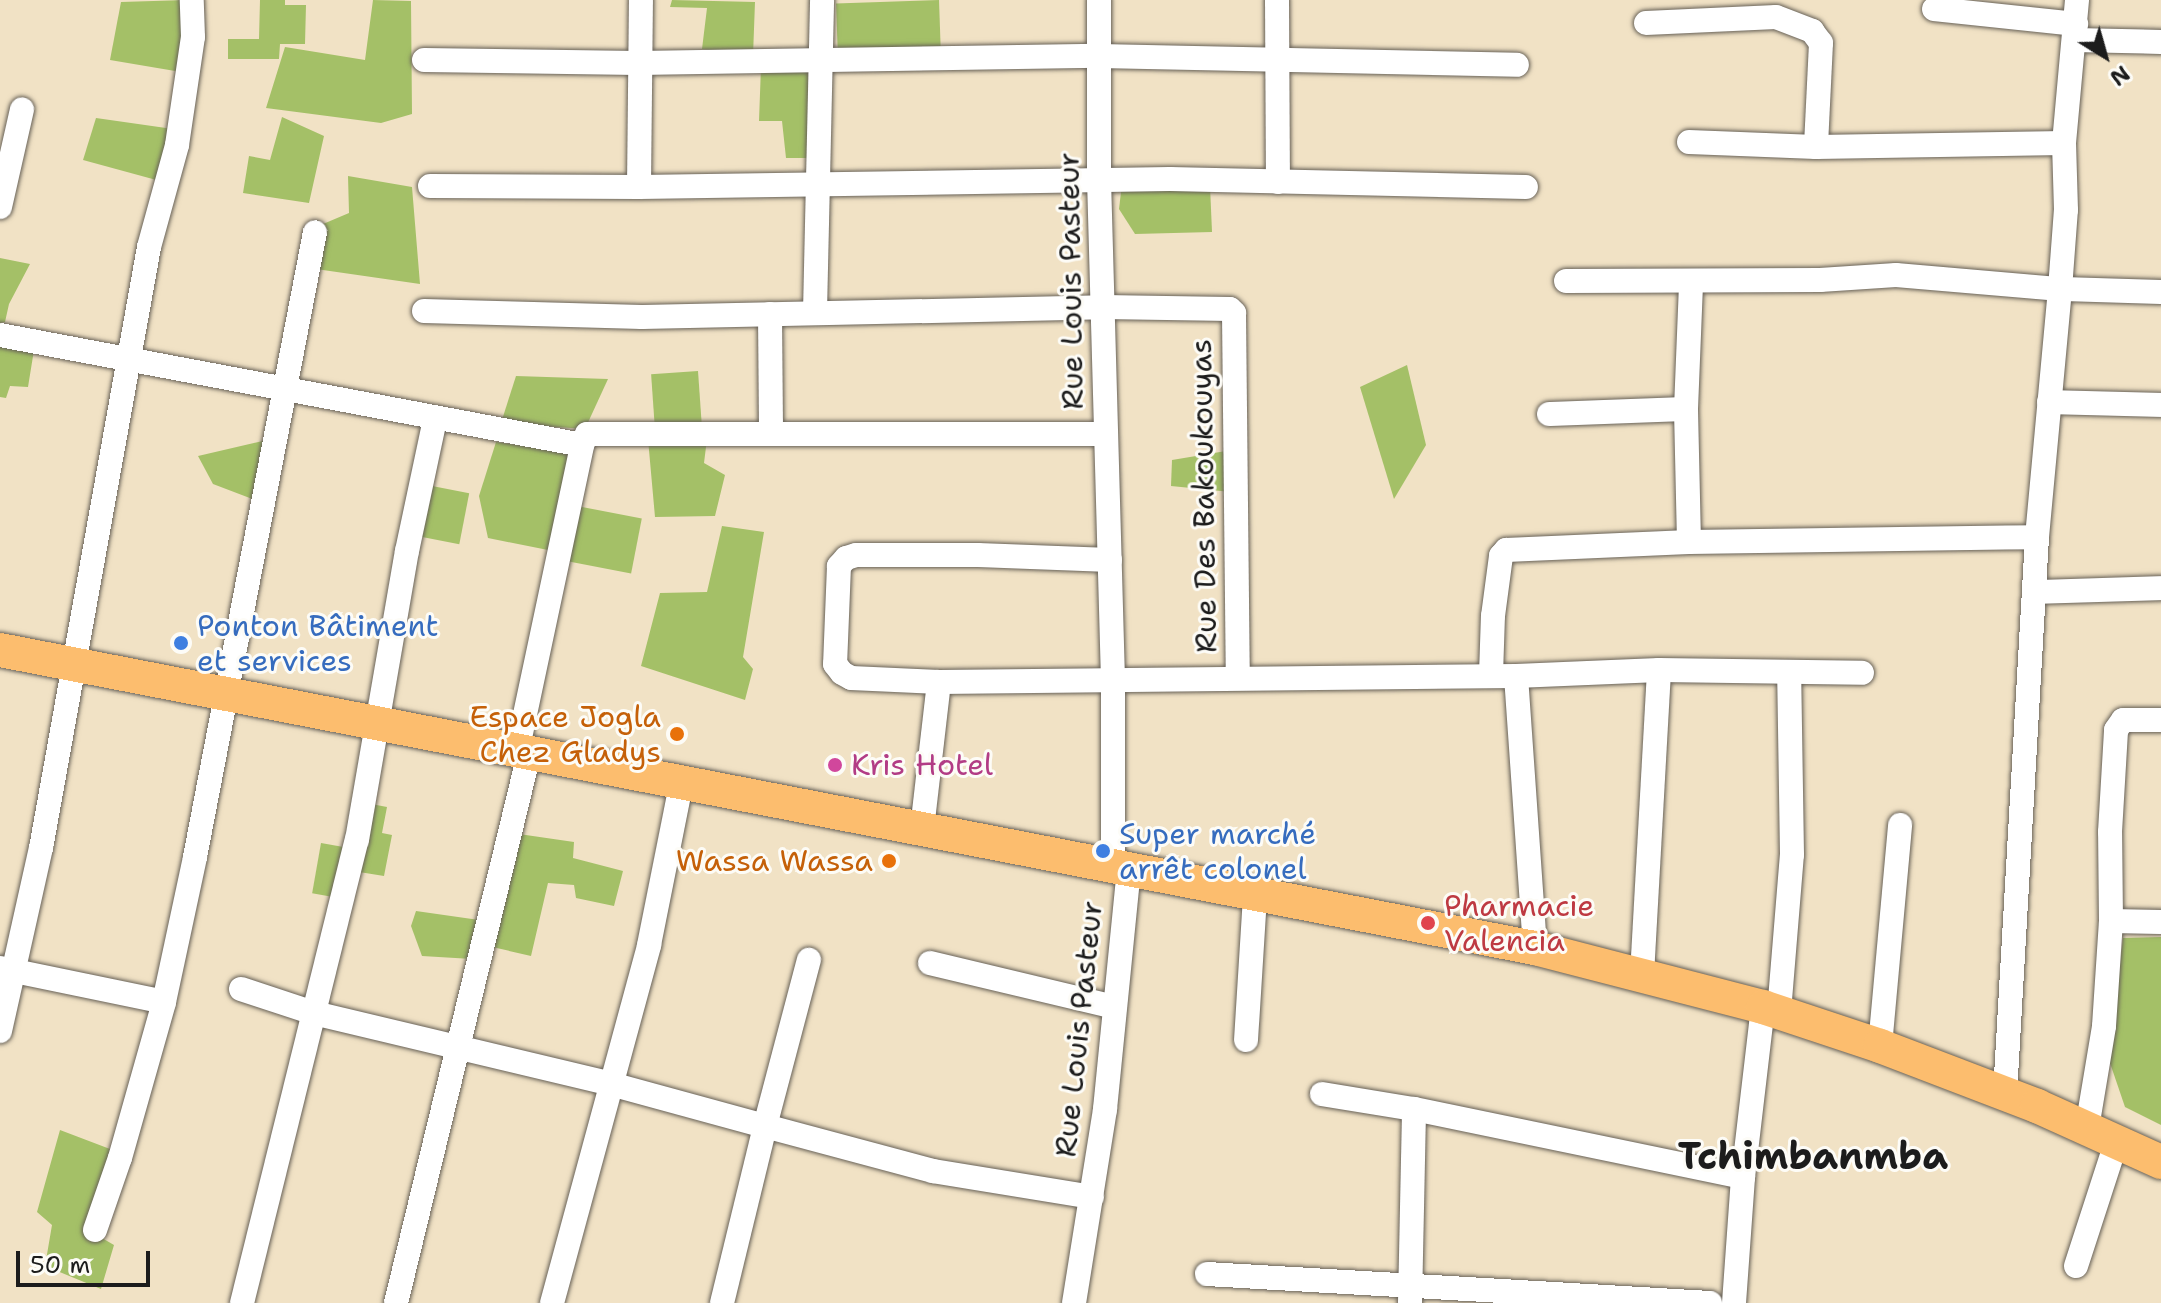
<!DOCTYPE html>
<html>
<head>
<meta charset="utf-8">
<style>
  body { margin:0 }
  #map { position:relative; width:2161px; height:1303px; overflow:hidden; background:#f1e2c5; font-family:"Shantell Sans",sans-serif }
  div>[style] { position:absolute }
  [style*='--x'] { left:calc(var(--x)*1px); top:calc(var(--y)*1px); width:calc(var(--w)*1px); rotate:calc(var(--a)*1deg) }
  .green>* { inset:0; background:#a4c067; transform-origin:0 0 }
  .roads { filter:drop-shadow(0 0 2px #676157) drop-shadow(0 0 2px #676157) }
  .minor>* { height:24px; margin:-12px; padding:0 12px; transform-origin:12px; border-radius:12px; background:#fff }
  .highway>* { height:34px; margin:-17px; padding:0 17px; transform-origin:17px; border-radius:17px; background:#fcbd6e }
  .dots>* { width:22px; height:22px; translate:-50% -50%; box-sizing:border-box; border:4px solid #fdfcf7; border-radius:50% }
  span { translate:-50% -50%; white-space:nowrap; text-align:center; line-height:1.15; -webkit-text-stroke:6px #fdfcf7; paint-order:stroke }
  .street-label { font-size:30px; color:#1c1c1c }
  .shop-label { font-size:30px; color:#366cbe }
  .left { translate:0 -50%; text-align:left }
  .food-label { font-size:30px; color:#c56008 }
  .right { translate:-100% -50%; text-align:right }
  .hotel-label { font-size:30px; color:#b23c85 }
  .health-label { font-size:30px; color:#be3a42 }
  .district-label { font-size:38px; color:#1c1c1c; font-weight:700 }
  .north { position:absolute; left:2065px; top:16px; width:80px; height:80px; -webkit-text-stroke:6px #fdfcf7; paint-order:stroke; rotate:143deg; font-size:22px; font-weight:700; line-height:32px; text-align:center; color:#1c1c1c }
  .north::after { content:''; display:block; margin:auto; width:28px; height:36px; background:#1c1c1c; clip-path:polygon(50% 0,100% 100%,50% 72%,0 100%) }
  .scale { position:absolute; left:16px; top:1251px; width:134px; height:36px; box-sizing:border-box; border:4px solid #1c1c1c; border-top:0; padding-left:10px; font-size:24px; line-height:28px; white-space:nowrap; color:#1c1c1c; -webkit-text-stroke:6px #fdfcf7; paint-order:stroke }
</style>
</head>
<body>
<div id="map">
  <div class="green">
    <i style="clip-path:polygon(186px 0,181px 72px,110px 60px,121px 2px)"></i>
    <i style="clip-path:polygon(260px 0,285px 0,285px 5px,306px 5px,305px 44px,280px 44px,279px 59px,228px 59px,228px 39px,259px 39px)"></i>
    <i style="clip-path:polygon(373px 0,411px 1px,412px 114px,381px 123px,266px 108px,285px 47px,365px 60px)"></i>
    <i style="clip-path:polygon(672px 0,755px 2px,753px 56px,702px 49px,707px 8px,670px 7px)"></i>
    <i style="left:939px;top:0;width:51px;height:103px;rotate:88deg"></i>
    <i style="clip-path:polygon(761px 66px,815px 67px,812px 158px,786px 158px,782px 121px,759px 121px)"></i>
    <i style="clip-path:polygon(282px 117px,324px 136px,309px 203px,243px 193px,249px 156px,270px 160px)"></i>
    <i style="clip-path:polygon(96px 118px,173px 129px,160px 181px,83px 160px)"></i>
    <i style="clip-path:polygon(348px 176px,412px 187px,420px 284px,316px 269px,323px 224px,349px 213px)"></i>
    <i style="clip-path:polygon(1122px 184px,1210px 186px,1212px 232px,1135px 234px,1119px 209px)"></i>
    <i style="clip-path:polygon(0 258px,30px 264px,9px 304px,5px 322px,0 323px)"></i>
    <i style="clip-path:polygon(0 342px,34px 350px,28px 387px,10px 386px,6px 398px,0 397px)"></i>
    <i style="clip-path:polygon(1407px 365px,1426px 445px,1394px 499px,1360px 387px)"></i>
    <i style="left:698px;top:371px;width:57px;height:47px;rotate:86deg"></i>
    <i style="clip-path:polygon(516px 376px,608px 379px,585px 429px,501px 423px)"></i>
    <i style="clip-path:polygon(648px 439px,707px 439px,704px 463px,725px 475px,715px 516px,655px 517px)"></i>
    <i style="clip-path:polygon(267px 440px,255px 500px,213px 484px,198px 456px)"></i>
    <i style="clip-path:polygon(496px 442px,571px 453px,548px 550px,488px 538px,479px 496px)"></i>
    <i style="clip-path:polygon(1232px 450px,1231px 492px,1171px 486px,1172px 460px)"></i>
    <i style="left:427px;top:485px;width:43px;height:52px;rotate:11deg"></i>
    <i style="left:577px;top:506px;width:66px;height:56px;rotate:11deg"></i>
    <i style="clip-path:polygon(722px 526px,764px 532px,743px 657px,753px 669px,745px 700px,641px 666px,660px 593px,707px 592px)"></i>
    <i style="clip-path:polygon(366px 803px,387px 807px,382px 833px,392px 835px,384px 876px,353px 871px)"></i>
    <i style="clip-path:polygon(519px 834px,574px 842px,573px 858px,623px 871px,614px 906px,576px 898px,574px 885px,548px 883px,531px 956px,488px 946px)"></i>
    <i style="left:321px;top:843px;width:27px;height:51px;rotate:10deg"></i>
    <i style="clip-path:polygon(416px 911px,479px 920px,472px 959px,422px 956px,411px 926px)"></i>
    <i style="clip-path:polygon(2161px 937px,2161px 1125px,2125px 1107px,2109px 1060px,2123px 938px)"></i>
    <i style="clip-path:polygon(60px 1130px,110px 1149px,88px 1230px,114px 1245px,101px 1289px,45px 1266px,52px 1225px,37px 1212px)"></i>
  </div>
  <div class="roads">
    <div class="minor">
      <i style="--x:1099;--y:0;--w:179;--a:90"></i>
      <i style="--x:1099;--y:179;--w:502;--a:88.4"></i>
      <i style="--x:1113;--y:681;--w:184;--a:90"></i>
      <i style="--x:1277;--y:0;--w:182;--a:89.7"></i>
      <i style="--x:1934;--y:9;--w:143;--a:6"></i>
      <i style="--x:1646;--y:23;--w:130;--a:-2.6"></i>
      <i style="--x:1776;--y:17;--w:39;--a:21"></i>
      <i style="--x:1812;--y:31;--w:15;--a:53"></i>
      <i style="--x:1821;--y:43;--w:104;--a:92.8"></i>
      <i style="--x:2074;--y:40;--w:87;--a:1.3"></i>
      <i style="--x:424;--y:60;--w:214;--a:0.8"></i>
      <i style="--x:638;--y:63;--w:461;--a:-0.9"></i>
      <i style="--x:1099;--y:56;--w:418;--a:1.2"></i>
      <i style="--x:1689;--y:142;--w:127;--a:2.3"></i>
      <i style="--x:1816;--y:147;--w:248;--a:-0.9"></i>
      <i style="--x:430;--y:186;--w:209;--a:0.3"></i>
      <i style="--x:639;--y:187;--w:531;--a:-0.86"></i>
      <i style="--x:1170;--y:179;--w:356;--a:1.3"></i>
      <i style="--x:639;--y:187;--w:187;--a:-89.4"></i>
      <i style="--x:0;--y:207;--w:100;--a:-77.3"></i>
      <i style="--x:1566;--y:281;--w:254;--a:-0.2"></i>
      <i style="--x:1820;--y:280;--w:76;--a:-3.8"></i>
      <i style="--x:1896;--y:275;--w:165;--a:4.9"></i>
      <i style="--x:2060;--y:289;--w:101;--a:1.7"></i>
      <i style="--x:424;--y:311;--w:218;--a:1.6"></i>
      <i style="--x:642;--y:317;--w:461;--a:-1.2"></i>
      <i style="--x:1103;--y:307;--w:127;--a:0.9"></i>
      <i style="--x:1230;--y:309;--w:6;--a:45"></i>
      <i style="--x:1234;--y:313;--w:365;--a:89.4"></i>
      <i style="--x:815;--y:312;--w:312;--a:-88.7"></i>
      <i style="--x:770;--y:314;--w:118;--a:89.5"></i>
      <i style="--x:0;--y:335;--w:592;--a:10.7"></i>
      <i style="--x:2049;--y:402;--w:112;--a:1.5"></i>
      <i style="--x:1549;--y:414;--w:137;--a:-2.1"></i>
      <i style="--x:1689;--y:542;--w:133;--a:-91.3"></i>
      <i style="--x:1686;--y:409;--w:127;--a:-87.7"></i>
      <i style="--x:1110;--y:560;--w:132;--a:-177.8"></i>
      <i style="--x:978;--y:555;--w:122;--a:180"></i>
      <i style="--x:856;--y:555;--w:10;--a:163"></i>
      <i style="--x:846;--y:558;--w:11;--a:131"></i>
      <i style="--x:839;--y:566;--w:98;--a:92.3"></i>
      <i style="--x:835;--y:664;--w:11;--a:52"></i>
      <i style="--x:842;--y:673;--w:10;--a:29"></i>
      <i style="--x:851;--y:678;--w:88;--a:2.6"></i>
      <i style="--x:939;--y:682;--w:577;--a:-0.6"></i>
      <i style="--x:1516;--y:676;--w:143;--a:-2.4"></i>
      <i style="--x:1659;--y:670;--w:203;--a:0.8"></i>
      <i style="--x:2036;--y:592;--w:125;--a:-1.8"></i>
      <i style="--x:1491;--y:675;--w:59;--a:-88.1"></i>
      <i style="--x:1493;--y:616;--w:61;--a:-82.4"></i>
      <i style="--x:1501;--y:556;--w:8;--a:-50"></i>
      <i style="--x:1506;--y:550;--w:183;--a:-2.5"></i>
      <i style="--x:1689;--y:542;--w:348;--a:-0.8"></i>
      <i style="--x:1516;--y:676;--w:273;--a:86"></i>
      <i style="--x:517;--y:752;--w:314;--a:-78"></i>
      <i style="--x:582;--y:445;--w:12;--a:-66"></i>
      <i style="--x:587;--y:434;--w:519;--a:0"></i>
      <i style="--x:922;--y:829;--w:148;--a:-83.4"></i>
      <i style="--x:2111;--y:921;--w:50;--a:1.1"></i>
      <i style="--x:930;--y:963;--w:189;--a:13.4"></i>
      <i style="--x:0;--y:968;--w:167;--a:11.7"></i>
      <i style="--x:1642;--y:975;--w:305;--a:-86.8"></i>
      <i style="--x:241;--y:989;--w:77;--a:18.2"></i>
      <i style="--x:314;--y:1013;--w:305;--a:13.4"></i>
      <i style="--x:611;--y:1084;--w:160;--a:15.3"></i>
      <i style="--x:765;--y:1126;--w:172;--a:-75.2"></i>
      <i style="--x:1779;--y:1012;--w:158;--a:-85.3"></i>
      <i style="--x:1792;--y:855;--w:181;--a:-90.9"></i>
      <i style="--x:0;--y:1031;--w:188;--a:-77.4"></i>
      <i style="--x:41;--y:848;--w:611;--a:-79.81"></i>
      <i style="--x:149;--y:247;--w:106;--a:-74.6"></i>
      <i style="--x:177;--y:145;--w:109;--a:-81.6"></i>
      <i style="--x:193;--y:37;--w:37;--a:-92"></i>
      <i style="--x:1246;--y:1040;--w:145;--a:-86.4"></i>
      <i style="--x:1880;--y:1046;--w:222;--a:-84.8"></i>
      <i style="--x:1322;--y:1094;--w:93;--a:9.3"></i>
      <i style="--x:1414;--y:1109;--w:336;--a:11.7"></i>
      <i style="--x:2005;--y:1094;--w:558;--a:-86.71"></i>
      <i style="--x:2037;--y:537;--w:249;--a:-84.7"></i>
      <i style="--x:2060;--y:289;--w:79;--a:-85.7"></i>
      <i style="--x:2066;--y:210;--w:67;--a:-91.7"></i>
      <i style="--x:2064;--y:143;--w:144;--a:-84.8"></i>
      <i style="--x:2087;--y:1128;--w:103;--a:-80.5"></i>
      <i style="--x:2104;--y:1026;--w:105;--a:-86.2"></i>
      <i style="--x:2111;--y:921;--w:89;--a:-90.6"></i>
      <i style="--x:2110;--y:832;--w:102;--a:-86.6"></i>
      <i style="--x:2116;--y:730;--w:12;--a:-55"></i>
      <i style="--x:2123;--y:720;--w:38;--a:0"></i>
      <i style="--x:95;--y:1230;--w:76;--a:-70.9"></i>
      <i style="--x:120;--y:1158;--w:162;--a:-74.2"></i>
      <i style="--x:164;--y:1002;--w:148;--a:-77.9"></i>
      <i style="--x:195;--y:857;--w:636;--a:-79.13"></i>
      <i style="--x:2076;--y:1266;--w:133;--a:-72"></i>
      <i style="--x:1207;--y:1274;--w:504;--a:3.3"></i>
      <i style="--x:242;--y:1303;--w:477;--a:-76.1"></i>
      <i style="--x:357;--y:840;--w:293;--a:-80.2"></i>
      <i style="--x:407;--y:551;--w:135;--a:-78"></i>
      <i style="--x:396;--y:1303;--w:565;--a:-76.38"></i>
      <i style="--x:552;--y:1303;--w:371;--a:-74.8"></i>
      <i style="--x:649;--y:945;--w:168;--a:-78.7"></i>
      <i style="--x:722;--y:1303;--w:182;--a:-76.3"></i>
      <i style="--x:765;--y:1126;--w:174;--a:15"></i>
      <i style="--x:933;--y:1171;--w:161;--a:9.3"></i>
      <i style="--x:1074;--y:1303;--w:196;--a:-80.9"></i>
      <i style="--x:1105;--y:1109;--w:241;--a:-84.3"></i>
      <i style="--x:1410;--y:1303;--w:194;--a:-88.8"></i>
      <i style="--x:1734;--y:1303;--w:126;--a:-85.9"></i>
      <i style="--x:1743;--y:1177;--w:171;--a:-83.3"></i>
    </div>
    <div class="highway">
      <i style="--x:0;--y:650;--w:1564;--a:10.99"></i>
      <i style="--x:1535;--y:948;--w:236;--a:14.5"></i>
      <i style="--x:1763;--y:1007;--w:123;--a:18.4"></i>
      <i style="--x:1880;--y:1046;--w:168;--a:20.9"></i>
      <i style="--x:2037;--y:1106;--w:136;--a:24.3"></i>
    </div>
  </div>
  <div class="dots">
    <i style="left:181px;top:643px;background:#3f7fe0"></i>
    <i style="left:677px;top:734px;background:#e8710a"></i>
    <i style="left:835px;top:765px;background:#d1479c"></i>
    <i style="left:1103px;top:851px;background:#3f7fe0"></i>
    <i style="left:889px;top:861px;background:#e8710a"></i>
    <i style="left:1428px;top:923px;background:#e0444e"></i>
  </div>
  <div class="street-label">
    <span style="left:1071px;top:281px;rotate:-91deg">Rue Louis Pasteur</span>
    <span style="left:1204px;top:496px;rotate:-91deg">Rue Des Bakoukouyas</span>
    <span style="left:1079px;top:1029px;rotate:-84deg">Rue Louis Pasteur</span>
  </div>
  <div class="shop-label">
    <span class="left" style="left:197px;top:643px">Ponton Bâtiment<br>et services</span>
    <span class="left" style="left:1119px;top:851px">Super marché<br>arrêt colonel</span>
  </div>
  <div class="food-label">
    <span class="right" style="left:661px;top:734px">Espace Jogla<br>Chez Gladys</span>
    <span class="right" style="left:873px;top:861px">Wassa Wassa</span>
  </div>
  <div class="hotel-label">
    <span class="left" style="left:851px;top:765px">Kris Hotel</span>
  </div>
  <div class="health-label">
    <span class="left" style="left:1444px;top:923px">Pharmacie<br>Valencia</span>
  </div>
  <div class="district-label">
    <span style="left:1813px;top:1156px">Tchimbanmba</span>
  </div>
  <div class="north">N</div>
  <div class="scale">50 m</div>
</div>
</body>
</html>
